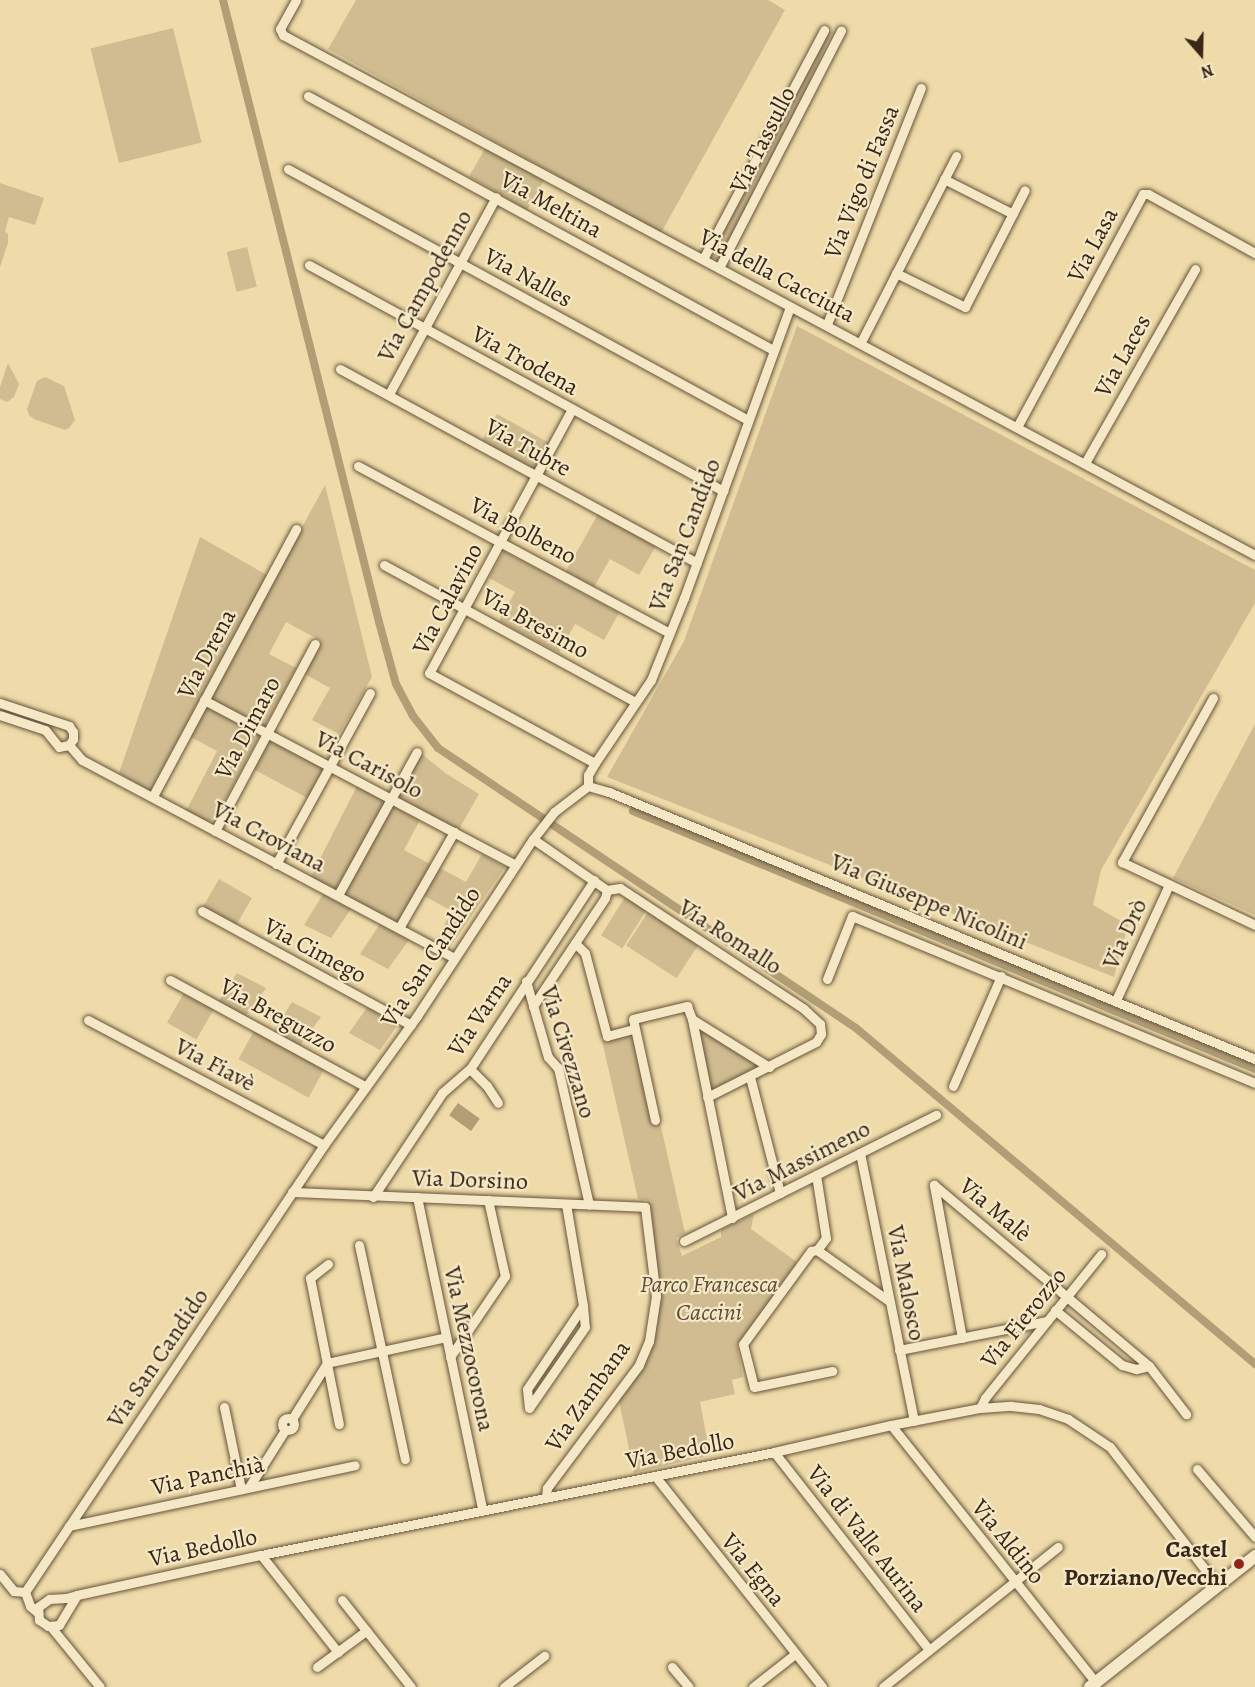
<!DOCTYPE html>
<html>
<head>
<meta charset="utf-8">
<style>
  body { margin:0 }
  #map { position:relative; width:1255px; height:1687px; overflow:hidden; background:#efdba9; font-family:Alegreya,serif }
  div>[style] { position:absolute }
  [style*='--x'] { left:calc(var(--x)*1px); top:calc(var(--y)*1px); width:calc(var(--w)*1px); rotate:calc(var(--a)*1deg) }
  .green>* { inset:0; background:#d0bc90; transform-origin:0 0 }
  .water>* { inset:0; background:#b19e77; transform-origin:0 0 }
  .canal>* { height:8px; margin:-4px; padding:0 4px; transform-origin:4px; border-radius:4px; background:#b19e77 }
  .roads { filter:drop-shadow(0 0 2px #66543c) drop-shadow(0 0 2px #66543c) }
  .street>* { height:9px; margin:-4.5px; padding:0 4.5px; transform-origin:4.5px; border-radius:4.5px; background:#f5e8c7 }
  .street>.ring { margin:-4.5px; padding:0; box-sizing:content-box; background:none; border:9px solid #f5e8c7; border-radius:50% }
  .secondary>* { height:12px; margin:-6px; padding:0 6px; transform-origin:6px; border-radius:6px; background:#f5e8c7 }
  .dots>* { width:16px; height:16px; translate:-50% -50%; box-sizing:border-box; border:3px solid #f5e8c7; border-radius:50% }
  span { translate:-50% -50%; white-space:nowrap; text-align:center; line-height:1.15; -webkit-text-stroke:4.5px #f5e8c7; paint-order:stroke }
  .street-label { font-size:24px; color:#382717 }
  .park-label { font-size:24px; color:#5e4c35; font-style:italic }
  .poi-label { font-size:24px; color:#382717; font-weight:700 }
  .right { translate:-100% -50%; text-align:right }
  .north { position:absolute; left:1171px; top:24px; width:60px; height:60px; -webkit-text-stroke:4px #f5e8c7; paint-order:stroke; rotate:160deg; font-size:16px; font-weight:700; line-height:24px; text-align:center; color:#382717 }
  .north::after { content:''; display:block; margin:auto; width:21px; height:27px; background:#382717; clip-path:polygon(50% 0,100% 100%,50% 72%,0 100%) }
</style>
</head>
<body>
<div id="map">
  <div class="green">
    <i style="clip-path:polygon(356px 0,768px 0,785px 10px,661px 233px,328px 49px)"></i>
    <i style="left:173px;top:28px;width:118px;height:85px;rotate:76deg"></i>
    <i style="clip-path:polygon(828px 30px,831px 32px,815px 71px,719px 261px,710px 256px)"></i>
    <i style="left:486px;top:147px;width:67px;height:34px;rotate:30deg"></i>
    <i style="clip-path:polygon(0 183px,44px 198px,35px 225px,9px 217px,5px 232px,8px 234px,8px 243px,0 267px)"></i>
    <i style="left:247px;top:247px;width:41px;height:21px;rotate:76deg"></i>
    <i style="clip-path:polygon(797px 326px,1255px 570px,1255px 603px,1101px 870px,1093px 905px,1128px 925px,1114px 977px,607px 777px,684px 641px)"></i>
    <i style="clip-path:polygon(8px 363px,19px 384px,14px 397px,7px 402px,0 399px,0 387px)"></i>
    <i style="clip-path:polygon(45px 377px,64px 386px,75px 420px,69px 428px,65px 430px,34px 419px,29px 415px,27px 409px,37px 381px)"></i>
    <i style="left:497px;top:414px;width:60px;height:31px;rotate:29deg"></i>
    <i style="clip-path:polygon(325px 485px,372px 677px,339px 734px,312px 720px,330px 688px,303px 673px,321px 641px,286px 622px,269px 654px,296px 668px,264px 728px,208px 700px)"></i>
    <i style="clip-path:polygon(598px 514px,656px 546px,639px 575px,610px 559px,594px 587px,566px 571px)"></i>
    <i style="clip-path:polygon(200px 537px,267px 575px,150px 791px,119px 773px)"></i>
    <i style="clip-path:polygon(504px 551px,619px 613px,604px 640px,575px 624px,559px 653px,499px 621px,515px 592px,489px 578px)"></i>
    <i style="clip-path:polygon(205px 706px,260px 735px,227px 797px,209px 823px,186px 811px,217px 751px,189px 736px)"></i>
    <i style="clip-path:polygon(1255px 724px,1255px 915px,1173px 878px)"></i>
    <i style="left:267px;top:738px;width:64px;height:34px;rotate:28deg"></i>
    <i style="clip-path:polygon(422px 754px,445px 773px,479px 794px,458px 831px,398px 797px)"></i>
    <i style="left:357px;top:786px;width:33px;height:102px;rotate:27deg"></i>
    <i style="clip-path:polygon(393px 806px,420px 820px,404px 850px,432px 865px,398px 924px,343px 895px)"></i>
    <i style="clip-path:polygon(482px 854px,505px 867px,448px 950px,434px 943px,452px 911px,424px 896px,440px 868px,466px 882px)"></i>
    <i style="left:219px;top:879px;width:38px;height:33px;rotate:30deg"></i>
    <i style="clip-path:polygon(323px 894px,351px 909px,331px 938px,304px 925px)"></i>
    <i style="left:625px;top:897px;width:25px;height:45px;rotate:32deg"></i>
    <i style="left:648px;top:912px;width:60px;height:40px;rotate:33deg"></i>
    <i style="clip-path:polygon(380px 924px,409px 940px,388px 969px,360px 954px)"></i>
    <i style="clip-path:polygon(237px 973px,266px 988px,246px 1016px,218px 1002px)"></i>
    <i style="left:184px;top:993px;width:34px;height:34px;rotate:30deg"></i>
    <i style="clip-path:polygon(292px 1002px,321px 1017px,299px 1047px,273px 1032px)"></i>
    <i style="clip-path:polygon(368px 1006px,399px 1023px,380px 1050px,349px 1033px)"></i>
    <i style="clip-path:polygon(697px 1026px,760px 1067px,711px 1091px)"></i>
    <i style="left:254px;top:1031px;width:80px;height:32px;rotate:29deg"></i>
    <i style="clip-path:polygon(625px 1035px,634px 1039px,654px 1123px,660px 1122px,685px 1233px,676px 1238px,682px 1256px,721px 1237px,721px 1230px,754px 1214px,751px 1229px,797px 1262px,737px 1346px,743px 1377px,732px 1380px,735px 1394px,700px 1402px,710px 1455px,634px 1473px,618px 1396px,641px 1367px,657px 1268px,647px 1200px,638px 1199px,602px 1041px)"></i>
  </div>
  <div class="water">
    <i style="left:458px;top:1103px;width:27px;height:15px;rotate:36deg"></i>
  </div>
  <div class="canal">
    <i style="--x:223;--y:0;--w:641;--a:75.92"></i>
    <i style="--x:379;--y:622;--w:64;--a:74.7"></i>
    <i style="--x:396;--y:684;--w:36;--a:62"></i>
    <i style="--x:413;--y:716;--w:41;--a:52"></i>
    <i style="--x:438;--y:748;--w:503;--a:33.82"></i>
    <i style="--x:856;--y:1028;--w:522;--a:40.1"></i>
    <i style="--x:633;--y:811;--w:673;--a:22.53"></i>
  </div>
  <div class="roads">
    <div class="street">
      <i style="--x:296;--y:0;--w:33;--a:119"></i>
      <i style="--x:280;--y:29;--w:7;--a:63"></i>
      <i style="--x:283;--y:35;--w:1102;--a:28.15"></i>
      <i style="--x:308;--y:96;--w:530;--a:28.64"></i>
      <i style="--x:288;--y:169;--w:524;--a:28.62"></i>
      <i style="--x:944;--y:179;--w:77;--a:26.9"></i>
      <i style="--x:703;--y:259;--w:259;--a:-62.1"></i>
      <i style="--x:309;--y:265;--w:472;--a:28.6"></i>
      <i style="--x:719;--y:268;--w:267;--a:-62.8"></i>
      <i style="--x:896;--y:273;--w:77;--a:26.2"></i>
      <i style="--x:965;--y:307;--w:131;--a:-62.9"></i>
      <i style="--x:827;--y:324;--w:254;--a:-68.3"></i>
      <i style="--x:861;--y:342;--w:209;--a:-62.9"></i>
      <i style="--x:340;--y:369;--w:406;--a:28.5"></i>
      <i style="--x:389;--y:394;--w:224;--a:-61.5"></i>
      <i style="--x:572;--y:409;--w:300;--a:118.4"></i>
      <i style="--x:429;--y:673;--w:189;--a:28.5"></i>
      <i style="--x:1017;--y:427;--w:265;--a:-61.6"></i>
      <i style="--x:1143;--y:194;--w:5;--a:0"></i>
      <i style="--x:1148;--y:194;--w:122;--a:28.9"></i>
      <i style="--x:1085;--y:463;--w:223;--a:-60.4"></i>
      <i style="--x:358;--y:466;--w:352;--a:28.2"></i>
      <i style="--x:384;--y:565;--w:286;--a:28.6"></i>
      <i style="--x:1213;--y:698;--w:188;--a:119"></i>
      <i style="--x:1122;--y:862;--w:147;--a:25.3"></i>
      <i style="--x:204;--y:700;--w:352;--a:27.9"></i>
      <i style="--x:0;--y:703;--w:73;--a:18.4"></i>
      <i style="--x:69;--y:726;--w:7;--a:56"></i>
      <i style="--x:73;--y:732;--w:7;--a:90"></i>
      <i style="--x:73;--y:739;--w:7;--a:124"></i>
      <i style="--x:69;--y:745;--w:10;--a:169"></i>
      <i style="--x:59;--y:747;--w:22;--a:-129"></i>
      <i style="--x:45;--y:730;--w:47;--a:-161.6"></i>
      <i style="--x:69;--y:745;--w:20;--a:49"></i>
      <i style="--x:82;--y:760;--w:422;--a:28"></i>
      <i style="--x:588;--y:786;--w:22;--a:16"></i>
      <i style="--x:609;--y:792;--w:699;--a:22.46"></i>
      <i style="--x:153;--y:796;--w:303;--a:-61.8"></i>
      <i style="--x:215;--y:831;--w:212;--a:-61.9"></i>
      <i style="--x:533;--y:839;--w:90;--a:34.6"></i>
      <i style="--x:607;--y:890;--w:8;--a:104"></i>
      <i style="--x:605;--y:898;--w:130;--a:123.7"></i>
      <i style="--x:276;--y:864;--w:195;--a:-61.2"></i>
      <i style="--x:607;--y:890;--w:13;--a:-9"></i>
      <i style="--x:620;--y:888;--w:220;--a:33.3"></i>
      <i style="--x:804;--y:1009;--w:22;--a:43"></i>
      <i style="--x:820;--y:1024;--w:10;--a:84"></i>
      <i style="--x:821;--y:1034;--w:9;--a:122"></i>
      <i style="--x:816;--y:1042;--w:122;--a:153.2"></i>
      <i style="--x:338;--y:895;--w:163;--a:-61.1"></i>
      <i style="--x:202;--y:911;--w:238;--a:28.6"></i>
      <i style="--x:399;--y:928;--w:111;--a:-60.2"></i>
      <i style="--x:575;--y:943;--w:14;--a:45"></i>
      <i style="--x:585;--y:953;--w:86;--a:75.2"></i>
      <i style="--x:607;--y:1036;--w:28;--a:-15"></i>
      <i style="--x:827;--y:979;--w:68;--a:-68.4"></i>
      <i style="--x:852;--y:916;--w:436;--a:22.5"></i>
      <i style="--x:170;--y:980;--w:223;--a:28.6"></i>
      <i style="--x:526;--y:981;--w:79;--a:73.9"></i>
      <i style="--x:548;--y:1057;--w:15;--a:48"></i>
      <i style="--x:558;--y:1068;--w:140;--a:77.2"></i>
      <i style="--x:1116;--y:1000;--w:127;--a:-65.3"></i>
      <i style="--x:692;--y:1019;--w:91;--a:31.9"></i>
      <i style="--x:88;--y:1020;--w:267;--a:27.9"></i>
      <i style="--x:470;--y:1069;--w:24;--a:45"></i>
      <i style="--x:487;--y:1086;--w:20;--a:57"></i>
      <i style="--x:750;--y:1077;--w:120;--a:75.5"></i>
      <i style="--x:953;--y:1086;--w:120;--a:-66.4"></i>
      <i style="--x:655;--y:1120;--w:103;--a:-102.3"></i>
      <i style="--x:633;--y:1019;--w:56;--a:-13.5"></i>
      <i style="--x:687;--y:1006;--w:14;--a:69"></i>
      <i style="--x:692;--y:1019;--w:203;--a:78.6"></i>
      <i style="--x:860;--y:1153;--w:273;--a:78.6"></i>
      <i style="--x:816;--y:1175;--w:64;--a:81"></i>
      <i style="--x:826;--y:1238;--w:15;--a:127"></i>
      <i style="--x:292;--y:1192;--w:353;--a:2.4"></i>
      <i style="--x:645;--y:1207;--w:90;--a:83"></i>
      <i style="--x:656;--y:1296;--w:46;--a:98.8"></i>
      <i style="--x:649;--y:1341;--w:26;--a:113"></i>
      <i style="--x:639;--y:1365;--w:154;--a:126.8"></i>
      <i style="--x:547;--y:1488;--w:8;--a:97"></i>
      <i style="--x:373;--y:1197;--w:125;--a:-56.4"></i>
      <i style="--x:442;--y:1093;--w:37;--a:-41"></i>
      <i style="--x:470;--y:1069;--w:226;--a:-56.7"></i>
      <i style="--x:417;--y:1197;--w:319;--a:78.2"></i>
      <i style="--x:566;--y:1204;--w:103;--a:80.5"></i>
      <i style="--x:583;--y:1306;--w:21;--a:85"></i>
      <i style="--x:585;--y:1327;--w:98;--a:124.7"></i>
      <i style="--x:529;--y:1408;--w:19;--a:-96"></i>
      <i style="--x:527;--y:1389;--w:100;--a:-56"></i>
      <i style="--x:684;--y:1241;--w:282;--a:-26.6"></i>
      <i style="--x:359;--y:1245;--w:219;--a:77.9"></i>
      <i style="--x:817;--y:1250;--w:6;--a:171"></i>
      <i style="--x:811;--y:1251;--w:115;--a:126.2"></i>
      <i style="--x:743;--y:1344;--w:44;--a:75.7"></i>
      <i style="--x:754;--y:1387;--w:80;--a:-11.6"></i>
      <i style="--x:817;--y:1250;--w:88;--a:35.3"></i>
      <i style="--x:328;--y:1264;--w:23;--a:142"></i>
      <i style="--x:310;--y:1278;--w:149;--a:78.8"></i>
      <i style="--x:1055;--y:1310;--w:87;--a:39.4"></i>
      <i style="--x:1122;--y:1365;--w:15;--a:16"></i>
      <i style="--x:1136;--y:1369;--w:13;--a:-13"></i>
      <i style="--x:962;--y:1338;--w:156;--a:-100.4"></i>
      <i style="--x:934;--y:1185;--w:281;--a:40.1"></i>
      <i style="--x:1149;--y:1366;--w:61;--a:52.4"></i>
      <i style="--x:899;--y:1350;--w:151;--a:-11.1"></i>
      <i style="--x:450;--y:1357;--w:98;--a:-55.8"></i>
      <i style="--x:505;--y:1276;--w:78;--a:-102.6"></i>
      <i style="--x:224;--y:1407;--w:84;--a:78.3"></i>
      <i style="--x:980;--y:1408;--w:11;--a:-63"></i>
      <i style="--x:985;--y:1398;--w:185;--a:-51.1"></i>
      <i class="ring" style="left:282px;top:1418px;width:3px;height:3px"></i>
      <i style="--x:292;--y:1419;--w:66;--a:-58"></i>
      <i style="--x:327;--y:1363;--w:122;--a:-12.3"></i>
      <i style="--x:891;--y:1425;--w:330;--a:51.5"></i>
      <i style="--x:774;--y:1452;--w:251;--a:51.9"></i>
      <i style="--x:1197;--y:1469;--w:89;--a:49.5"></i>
      <i style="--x:655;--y:1476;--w:269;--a:51.6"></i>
      <i style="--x:249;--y:1487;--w:67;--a:-57.7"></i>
      <i style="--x:69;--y:1526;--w:292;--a:-12"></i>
      <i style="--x:261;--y:1555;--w:124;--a:51.6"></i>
      <i style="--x:0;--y:1574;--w:22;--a:51"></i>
      <i style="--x:14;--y:1591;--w:11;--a:5"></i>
      <i style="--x:25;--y:1592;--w:538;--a:-56.22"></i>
      <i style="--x:324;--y:1145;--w:159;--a:-54.2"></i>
      <i style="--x:417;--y:1016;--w:212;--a:-56.8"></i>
      <i style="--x:533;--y:839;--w:34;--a:-52"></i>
      <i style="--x:554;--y:812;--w:43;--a:-37.4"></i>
      <i style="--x:588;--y:786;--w:11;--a:-90"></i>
      <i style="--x:588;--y:775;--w:14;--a:-60"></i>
      <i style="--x:595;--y:763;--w:100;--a:-56"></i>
      <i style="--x:651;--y:680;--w:88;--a:-68.1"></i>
      <i style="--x:684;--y:598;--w:310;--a:-70"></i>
      <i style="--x:25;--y:1592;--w:15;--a:70"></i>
      <i style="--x:30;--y:1606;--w:9;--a:41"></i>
      <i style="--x:77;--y:1595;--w:35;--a:121"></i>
      <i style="--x:59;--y:1625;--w:11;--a:175"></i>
      <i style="--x:48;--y:1626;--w:11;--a:-146"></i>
      <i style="--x:39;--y:1620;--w:13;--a:-94"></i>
      <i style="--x:38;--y:1607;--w:14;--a:-36"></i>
      <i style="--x:49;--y:1599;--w:17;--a:-3"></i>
      <i style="--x:66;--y:1598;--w:11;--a:-15"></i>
      <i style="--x:77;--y:1595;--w:188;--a:-12.3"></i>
      <i style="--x:261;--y:1555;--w:523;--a:-11.35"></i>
      <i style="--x:774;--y:1452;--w:120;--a:-13"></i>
      <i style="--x:891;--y:1425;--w:91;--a:-10.8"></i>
      <i style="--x:980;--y:1408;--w:31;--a:-4"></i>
      <i style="--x:1011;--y:1406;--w:28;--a:6"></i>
      <i style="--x:1039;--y:1409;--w:31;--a:19"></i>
      <i style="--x:1068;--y:1419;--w:50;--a:33.7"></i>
      <i style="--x:1110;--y:1447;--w:176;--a:52.2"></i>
      <i style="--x:342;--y:1600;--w:111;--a:51.6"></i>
      <i style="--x:51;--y:1627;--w:77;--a:50.8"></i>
      <i style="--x:317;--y:1667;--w:61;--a:-36.3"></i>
      <i style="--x:672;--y:1667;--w:26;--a:50"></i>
      <i style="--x:504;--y:1687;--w:51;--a:-37.8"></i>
      <i style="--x:753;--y:1687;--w:53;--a:-38.2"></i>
      <i style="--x:883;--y:1687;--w:224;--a:-38.7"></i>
    </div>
    <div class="secondary">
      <i style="--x:1090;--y:1687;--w:211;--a:-38.4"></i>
    </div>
  </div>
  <div class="dots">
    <i style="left:1239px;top:1564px;background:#8f2418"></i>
  </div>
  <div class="street-label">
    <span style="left:763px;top:140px;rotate:-63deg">Via Tassullo</span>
    <span style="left:862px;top:182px;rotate:-68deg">Via Vigo di Fassa</span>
    <span style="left:551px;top:205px;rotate:29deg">Via Meltina</span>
    <span style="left:1093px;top:245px;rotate:-62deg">Via Lasa</span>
    <span style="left:777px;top:276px;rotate:28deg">Via della Cacciuta</span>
    <span style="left:528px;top:278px;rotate:29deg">Via Nalles</span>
    <span style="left:425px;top:286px;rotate:-61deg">Via Campodenno</span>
    <span style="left:1123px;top:356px;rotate:-61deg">Via Laces</span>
    <span style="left:525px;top:361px;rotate:29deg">Via Trodena</span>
    <span style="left:528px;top:448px;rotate:29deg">Via Tubre</span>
    <span style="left:523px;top:531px;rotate:28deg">Via Bolbeno</span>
    <span style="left:685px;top:535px;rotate:-69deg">Via San Candido</span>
    <span style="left:448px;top:599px;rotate:-62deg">Via Calavino</span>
    <span style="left:535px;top:624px;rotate:29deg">Via Bresimo</span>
    <span style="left:207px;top:654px;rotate:-62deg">Via Drena</span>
    <span style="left:248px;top:728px;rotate:-62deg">Via Dimaro</span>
    <span style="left:369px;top:765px;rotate:28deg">Via Carisolo</span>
    <span style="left:269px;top:837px;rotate:28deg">Via Croviana</span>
    <span style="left:929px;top:902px;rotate:23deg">Via Giuseppe Nicolini</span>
    <span style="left:1125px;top:934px;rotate:-65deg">Via Drò</span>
    <span style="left:730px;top:937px;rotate:33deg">Via Romallo</span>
    <span style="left:315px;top:951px;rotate:28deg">Via Cimego</span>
    <span style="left:431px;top:957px;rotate:-57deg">Via San Candido</span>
    <span style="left:480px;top:1015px;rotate:-56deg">Via Varna</span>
    <span style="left:278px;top:1016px;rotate:29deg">Via Breguzzo</span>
    <span style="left:568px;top:1052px;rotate:73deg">Via Civezzano</span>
    <span style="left:215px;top:1065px;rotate:28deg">Via Fiavè</span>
    <span style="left:802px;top:1161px;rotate:-27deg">Via Massimeno</span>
    <span style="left:470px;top:1180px;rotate:2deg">Via Dorsino</span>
    <span style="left:995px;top:1210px;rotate:40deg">Via Malè</span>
    <span style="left:906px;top:1283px;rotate:79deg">Via Malosco</span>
    <span style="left:1024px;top:1318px;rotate:-51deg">Via Fierozzo</span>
    <span style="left:469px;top:1349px;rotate:78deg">Via Mezzocorona</span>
    <span style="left:158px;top:1358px;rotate:-56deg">Via San Candido</span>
    <span style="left:588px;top:1396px;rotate:-55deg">Via Zambana</span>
    <span style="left:680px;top:1451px;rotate:-11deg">Via Bedollo</span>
    <span style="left:208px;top:1476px;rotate:-12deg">Via Panchià</span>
    <span style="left:867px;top:1539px;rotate:52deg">Via di Valle Aurina</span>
    <span style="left:1008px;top:1542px;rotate:51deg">Via Aldino</span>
    <span style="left:203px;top:1548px;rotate:-12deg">Via Bedollo</span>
    <span style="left:753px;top:1570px;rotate:51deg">Via Egna</span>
  </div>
  <div class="park-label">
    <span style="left:709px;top:1299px">Parco Francesca<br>Caccini</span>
  </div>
  <div class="poi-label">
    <span class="right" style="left:1227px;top:1564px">Castel<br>Porziano/Vecchi</span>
  </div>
  <div class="north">N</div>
</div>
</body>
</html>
